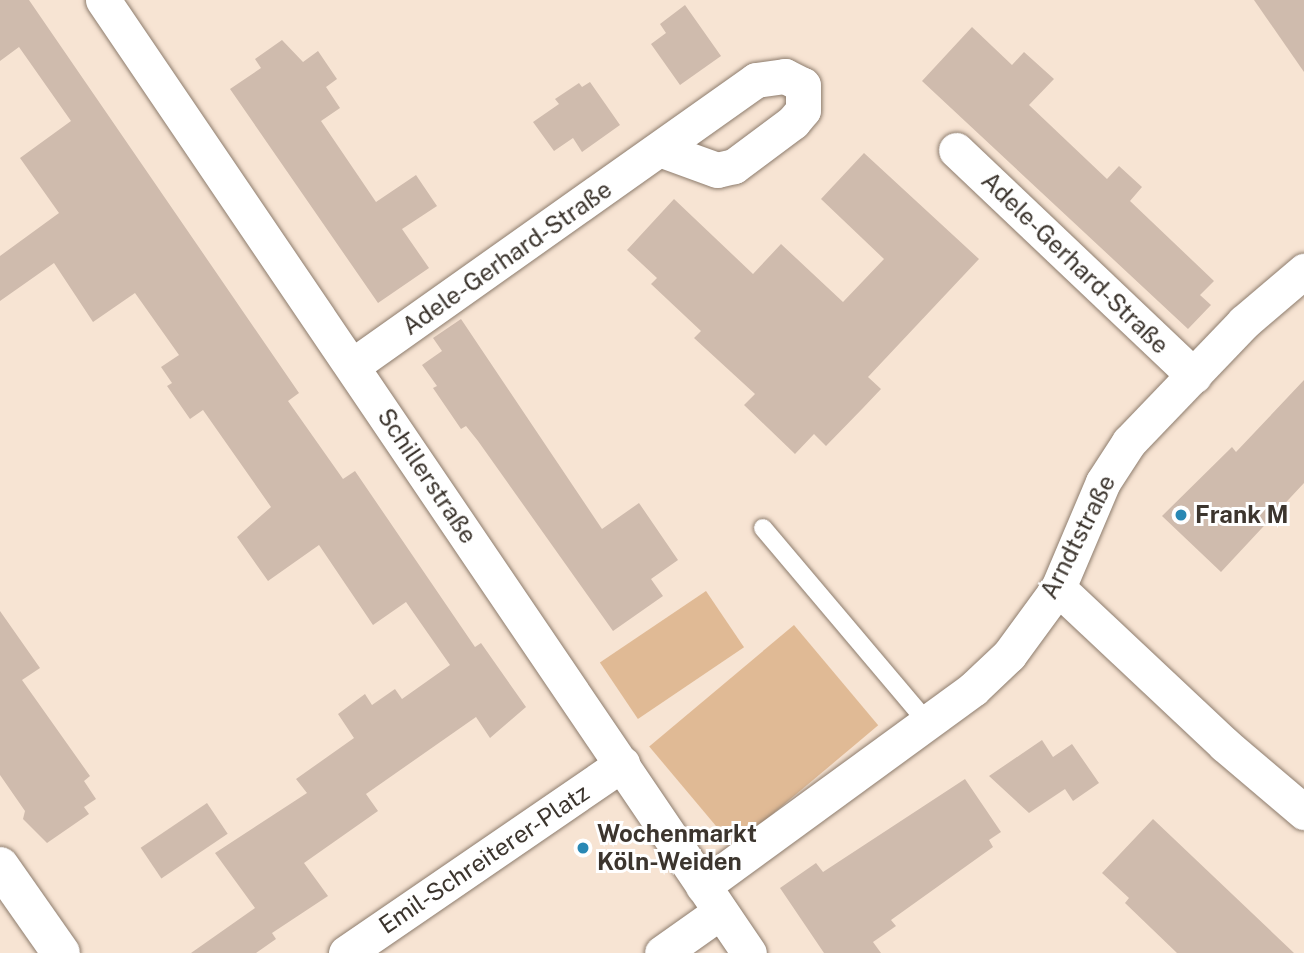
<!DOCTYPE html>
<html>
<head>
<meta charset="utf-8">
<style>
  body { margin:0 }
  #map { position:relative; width:1304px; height:953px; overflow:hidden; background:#f7e4d3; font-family:"Public Sans",sans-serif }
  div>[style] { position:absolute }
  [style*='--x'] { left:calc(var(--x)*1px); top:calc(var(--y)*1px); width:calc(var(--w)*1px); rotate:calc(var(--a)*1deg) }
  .green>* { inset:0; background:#e0ba95; transform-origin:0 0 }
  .building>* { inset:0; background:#cfbbad; transform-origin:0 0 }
  .roads { filter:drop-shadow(0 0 2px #8d7c6d) drop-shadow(0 0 2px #8d7c6d) }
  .lane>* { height:18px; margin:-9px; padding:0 9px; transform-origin:9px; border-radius:9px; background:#fff }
  .street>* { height:35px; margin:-17.5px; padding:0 17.5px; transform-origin:17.5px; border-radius:17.5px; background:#fff }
  .secondary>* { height:38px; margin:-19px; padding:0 19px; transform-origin:19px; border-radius:19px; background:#fff }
  .dots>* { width:19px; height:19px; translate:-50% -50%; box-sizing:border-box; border:4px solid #fff; border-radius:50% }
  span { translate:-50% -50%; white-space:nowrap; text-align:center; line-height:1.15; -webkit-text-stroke:6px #fff; paint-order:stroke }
  .street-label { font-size:24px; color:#3c352e }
  .poi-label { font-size:24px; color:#3c352e; font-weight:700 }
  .left { translate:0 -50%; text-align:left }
</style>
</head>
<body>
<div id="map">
  <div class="green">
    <i style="left:706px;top:591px;width:68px;height:128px;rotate:56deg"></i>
    <i style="left:794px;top:625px;width:131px;height:189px;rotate:50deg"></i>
  </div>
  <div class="building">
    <i style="clip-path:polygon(0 0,29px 0,299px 393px,288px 401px,343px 479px,355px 471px,475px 647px,481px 643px,526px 707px,490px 738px,476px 717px,366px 794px,378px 811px,304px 863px,328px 896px,272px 933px,276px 939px,256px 953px,191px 953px,255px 908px,215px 853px,307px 793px,296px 779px,354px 738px,338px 714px,365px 694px,372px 705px,395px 689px,402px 699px,450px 665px,406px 602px,373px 625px,319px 545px,268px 581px,237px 537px,271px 507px,203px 410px,190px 419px,167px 386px,172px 383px,161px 367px,179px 355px,135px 293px,93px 322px,54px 263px,0 301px,0 256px,59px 213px,20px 158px,71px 121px,19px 47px,0 61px)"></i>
    <i style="clip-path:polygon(1254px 0,1304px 0,1304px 72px)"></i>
    <i style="clip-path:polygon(685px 5px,721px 56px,680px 85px,651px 44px,666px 33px,660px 24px)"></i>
    <i style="clip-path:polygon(972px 27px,1012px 65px,1024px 52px,1054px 79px,1029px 105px,1107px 179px,1119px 166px,1142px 187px,1130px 201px,1214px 281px,1200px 295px,1211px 305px,1188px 329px,922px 81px)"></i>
    <i style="clip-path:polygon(282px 40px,303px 62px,318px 51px,337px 79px,326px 87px,340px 108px,321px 121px,376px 202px,416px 175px,437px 206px,402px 229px,429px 268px,378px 303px,230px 89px,261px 68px,255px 59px)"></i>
    <i style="clip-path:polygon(590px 82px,620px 125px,582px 152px,573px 138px,554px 151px,533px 122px,559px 104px,555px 99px,579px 83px,582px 87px)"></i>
    <i style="clip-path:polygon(864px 153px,979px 259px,868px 377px,881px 389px,863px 408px,826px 446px,814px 434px,795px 454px,744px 405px,755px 394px,694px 338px,701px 331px,651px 284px,657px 278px,627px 250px,674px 199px,753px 274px,781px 244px,843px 302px,884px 259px,821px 199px)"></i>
    <i style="clip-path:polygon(461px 319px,602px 529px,639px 503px,678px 560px,651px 579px,663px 596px,613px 631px,478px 441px,466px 426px,461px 429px,433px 388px,437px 386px,422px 365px,442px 351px,433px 338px)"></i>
    <i style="clip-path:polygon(1304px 380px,1304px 483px,1221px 572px,1162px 516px,1232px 447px,1236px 452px)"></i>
    <i style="clip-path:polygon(0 611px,40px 668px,22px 680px,90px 776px,84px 781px,96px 799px,84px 807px,89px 814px,47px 843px,23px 819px,25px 811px,0 775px)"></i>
    <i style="clip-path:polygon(1042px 740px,1053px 757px,1072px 744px,1099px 783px,1073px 801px,1065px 789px,1029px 813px,989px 776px)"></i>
    <i style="clip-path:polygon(965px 779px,1001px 832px,989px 840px,993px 847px,891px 920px,896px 926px,873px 942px,881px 953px,824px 953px,780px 888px,816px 863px,823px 872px)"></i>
    <i style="left:207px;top:803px;width:37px;height:80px;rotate:56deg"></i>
    <i style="clip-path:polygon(1153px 819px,1294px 953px,1177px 953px,1125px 903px,1129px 898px,1102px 873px)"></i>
  </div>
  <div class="roads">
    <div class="lane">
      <i style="--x:763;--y:528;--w:254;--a:49.8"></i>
    </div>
    <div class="street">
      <i style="--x:103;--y:0;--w:1151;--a:55.87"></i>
      <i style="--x:956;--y:150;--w:328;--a:43.5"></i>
      <i style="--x:352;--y:366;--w:495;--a:-35.3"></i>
      <i style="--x:756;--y:80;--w:29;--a:-8"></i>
      <i style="--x:785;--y:76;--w:20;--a:27"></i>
      <i style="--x:803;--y:85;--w:25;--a:90"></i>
      <i style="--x:803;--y:110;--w:16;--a:130"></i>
      <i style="--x:793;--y:122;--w:74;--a:143.3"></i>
      <i style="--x:734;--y:166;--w:17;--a:167"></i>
      <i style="--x:717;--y:170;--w:59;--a:-160"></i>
      <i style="--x:1058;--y:588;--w:229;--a:43.2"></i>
      <i style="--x:1225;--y:745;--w:104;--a:40.3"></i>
      <i style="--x:703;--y:886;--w:334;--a:-36.1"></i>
      <i style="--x:973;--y:689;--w:50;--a:-43.4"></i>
      <i style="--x:1009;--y:655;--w:83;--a:-53.8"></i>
      <i style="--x:1058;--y:588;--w:115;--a:-67"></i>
      <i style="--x:1103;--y:482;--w:48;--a:-57"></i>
      <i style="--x:1129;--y:442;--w:166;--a:-46.2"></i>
      <i style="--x:1244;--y:322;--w:79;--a:-40.4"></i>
      <i style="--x:346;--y:953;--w:335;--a:-34.4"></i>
      <i style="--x:662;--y:953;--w:71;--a:-35.3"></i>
    </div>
    <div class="secondary">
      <i style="--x:0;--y:866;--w:106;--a:55"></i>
    </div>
  </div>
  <div class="dots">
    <i style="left:1181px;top:515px;background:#2988b4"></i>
    <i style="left:583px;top:848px;background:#2988b4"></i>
  </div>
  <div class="street-label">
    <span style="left:507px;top:258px;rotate:-35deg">Adele-Gerhard-Straße</span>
    <span style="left:1075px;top:263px;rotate:44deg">Adele-Gerhard-Straße</span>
    <span style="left:427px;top:476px;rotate:56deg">Schillerstraße</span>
    <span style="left:1078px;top:537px;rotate:-63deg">Arndtstraße</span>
    <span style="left:484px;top:859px;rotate:-34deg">Emil-Schreiterer-Platz</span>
  </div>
  <div class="poi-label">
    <span class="left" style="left:1195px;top:515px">Frank M</span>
    <span class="left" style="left:597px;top:848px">Wochenmarkt<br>Köln-Weiden</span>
  </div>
</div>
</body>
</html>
